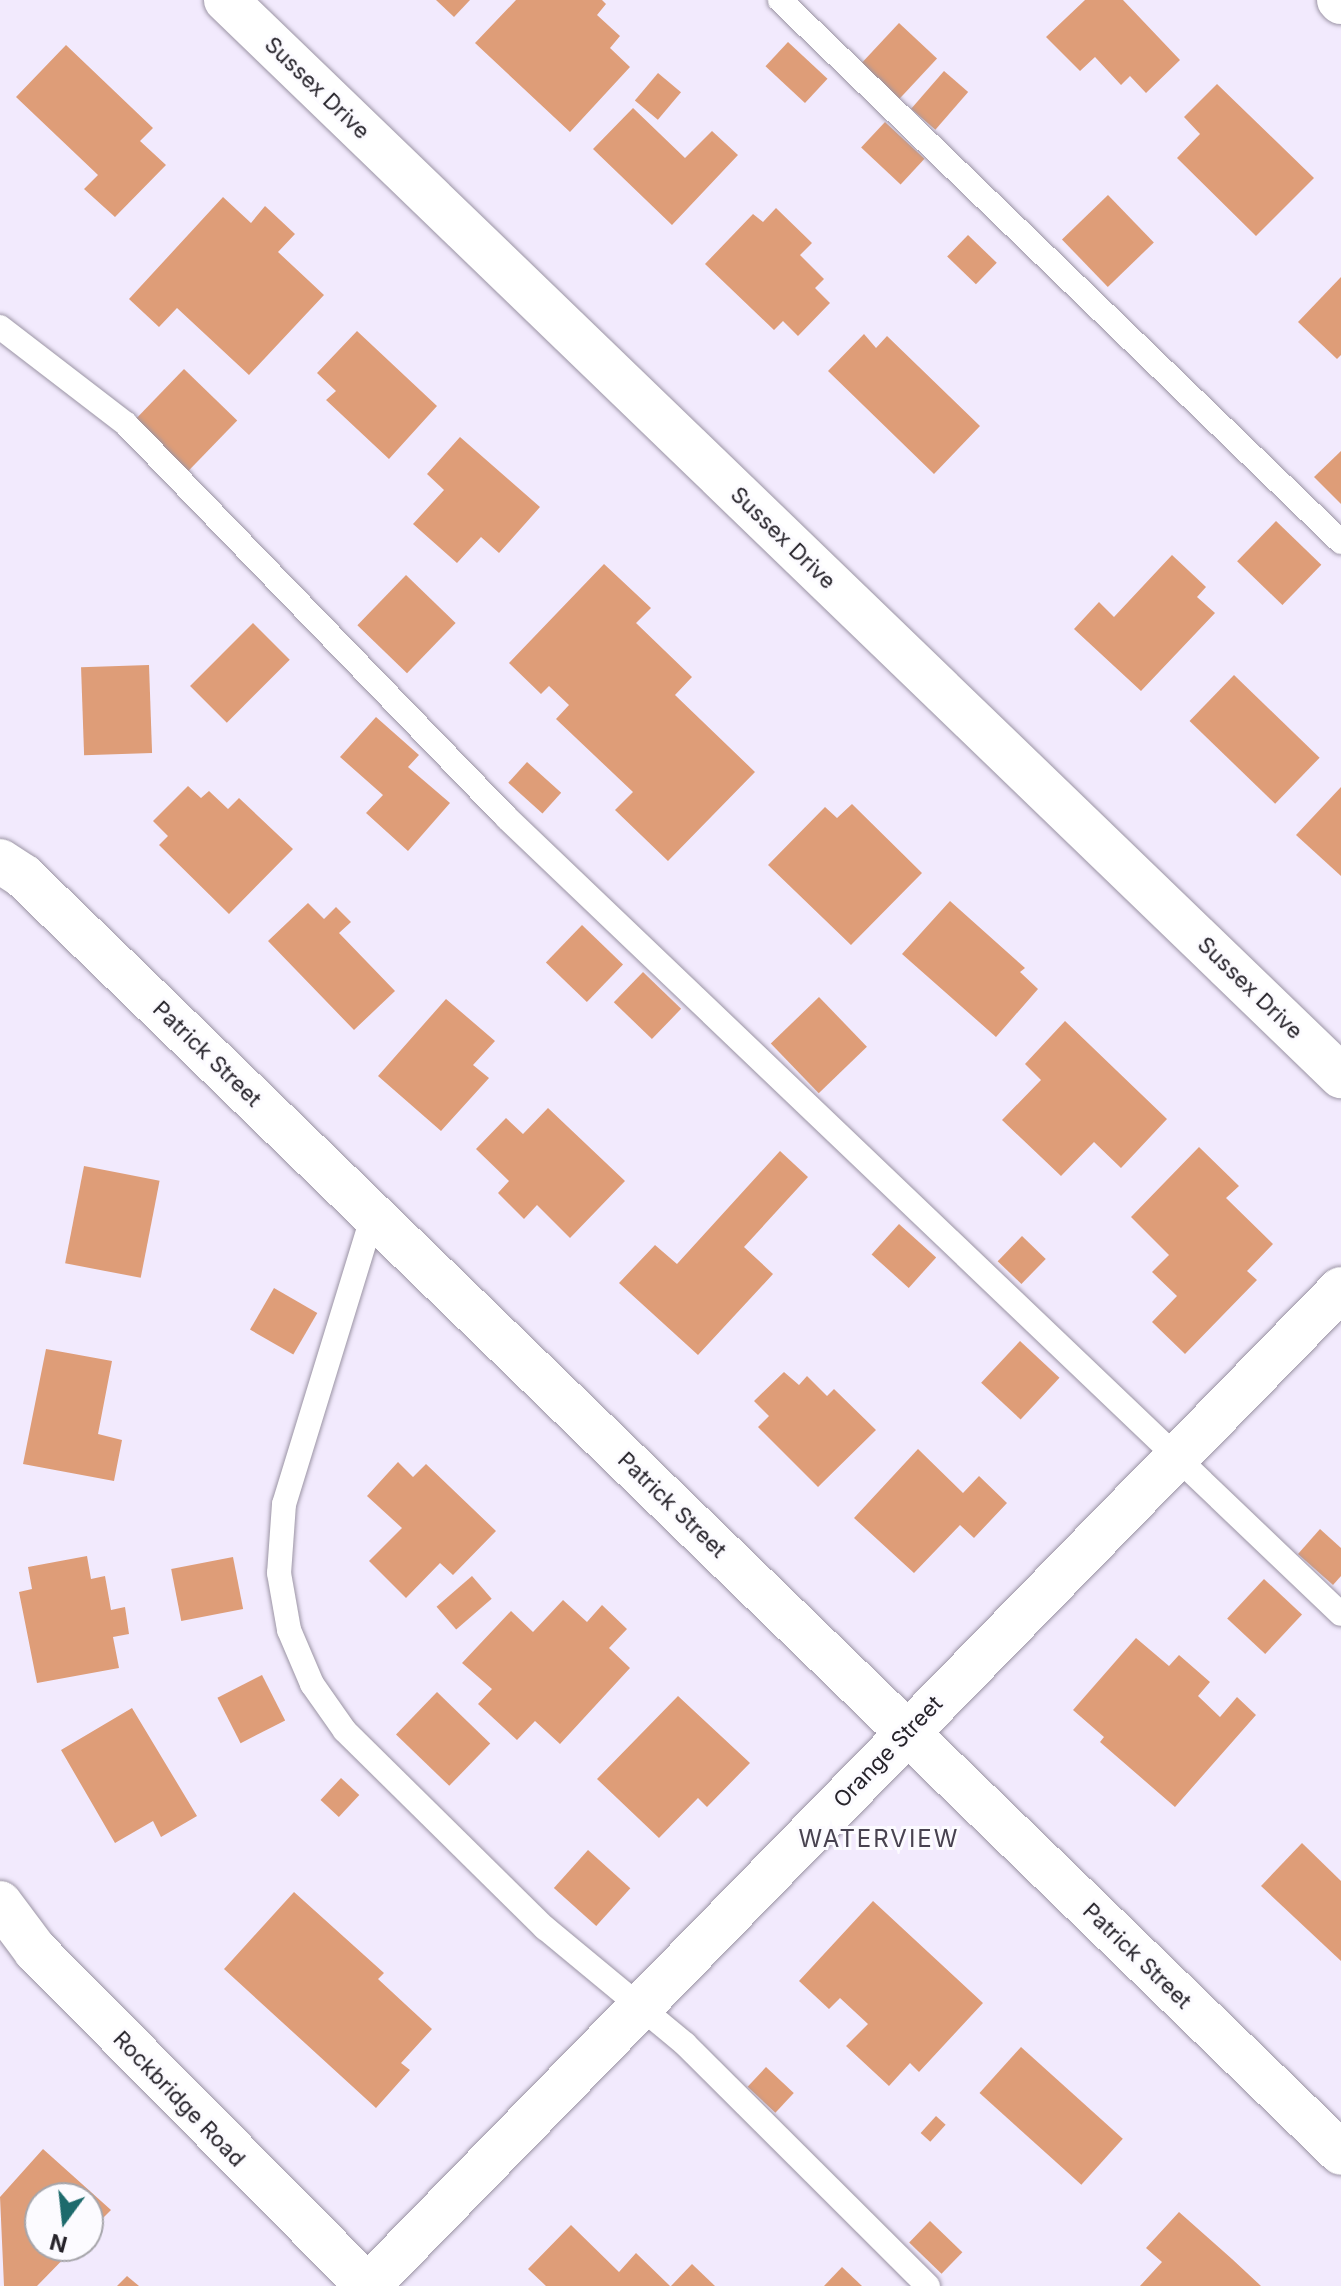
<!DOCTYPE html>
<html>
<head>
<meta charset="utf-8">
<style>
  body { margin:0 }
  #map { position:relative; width:1341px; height:2286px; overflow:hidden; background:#f2eafd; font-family:Inter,sans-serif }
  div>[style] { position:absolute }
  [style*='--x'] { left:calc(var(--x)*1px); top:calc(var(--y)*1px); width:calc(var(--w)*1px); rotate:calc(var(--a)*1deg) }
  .building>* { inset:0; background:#de9d78; transform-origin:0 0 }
  .roads { filter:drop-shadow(0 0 2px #9b94a4) drop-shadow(0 0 2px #9b94a4) }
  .service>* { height:24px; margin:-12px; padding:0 12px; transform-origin:12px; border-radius:12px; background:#fff }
  .minor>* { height:44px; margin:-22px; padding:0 22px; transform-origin:22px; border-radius:22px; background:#fff }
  span { translate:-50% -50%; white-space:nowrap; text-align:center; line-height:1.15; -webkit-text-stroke:6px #fcfbff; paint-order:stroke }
  .street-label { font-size:22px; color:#26232a }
  .neighbourhood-label { font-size:24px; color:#484250; letter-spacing:2px }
  .north { position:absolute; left:24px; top:2182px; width:80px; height:80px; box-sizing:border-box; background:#fcfbff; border:2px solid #a6a5aa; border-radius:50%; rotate:195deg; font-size:22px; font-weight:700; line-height:32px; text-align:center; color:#26232a }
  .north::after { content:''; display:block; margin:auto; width:28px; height:36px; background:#1d6a6c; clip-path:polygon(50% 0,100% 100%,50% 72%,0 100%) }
</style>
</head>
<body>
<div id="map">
  <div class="building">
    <i style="clip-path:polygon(436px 0,470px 0,454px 17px)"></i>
    <i style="clip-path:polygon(516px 0,602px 0,606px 4px,597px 15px,620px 36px,610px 48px,630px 67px,570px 132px,475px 43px)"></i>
    <i style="clip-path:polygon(1085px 0,1123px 0,1180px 60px,1146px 93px,1130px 76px,1121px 85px,1095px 57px,1080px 71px,1046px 37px)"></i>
    <i style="left:899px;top:23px;width:52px;height:55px;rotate:43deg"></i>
    <i style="left:788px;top:42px;width:54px;height:33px;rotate:43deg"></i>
    <i style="clip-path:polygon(66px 45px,153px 128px,140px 141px,166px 165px,115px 217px,84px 189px,98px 175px,16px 97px)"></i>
    <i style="left:944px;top:71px;width:32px;height:50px;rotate:41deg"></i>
    <i style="left:658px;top:73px;width:30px;height:36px;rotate:40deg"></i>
    <i style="clip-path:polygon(1217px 84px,1314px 178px,1256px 236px,1177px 158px,1200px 134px,1184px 117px)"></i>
    <i style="clip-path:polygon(633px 108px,685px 158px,712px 131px,738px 155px,672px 225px,593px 149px)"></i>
    <i style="left:885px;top:122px;width:54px;height:35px;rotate:43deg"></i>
    <i style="left:1108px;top:195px;width:66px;height:64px;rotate:46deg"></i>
    <i style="clip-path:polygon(223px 197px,251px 223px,265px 206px,295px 234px,278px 252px,324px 295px,249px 375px,177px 308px,159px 327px,129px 299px)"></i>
    <i style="clip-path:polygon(776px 208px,812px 243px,800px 255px,824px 279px,815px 288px,830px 303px,798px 336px,783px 321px,774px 330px,705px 264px,753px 214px,763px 222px)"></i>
    <i style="left:968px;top:235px;width:40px;height:30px;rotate:44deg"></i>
    <i style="clip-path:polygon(1341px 277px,1341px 355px,1337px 359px,1298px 322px)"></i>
    <i style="clip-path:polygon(357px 331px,437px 406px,389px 459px,326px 400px,336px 391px,317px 373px)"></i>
    <i style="clip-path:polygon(864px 334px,876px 348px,887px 336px,980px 426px,934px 474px,828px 371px)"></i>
    <i style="left:184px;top:369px;width:74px;height:76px;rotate:44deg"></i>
    <i style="clip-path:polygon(460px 437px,540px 507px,499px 553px,481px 537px,457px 563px,413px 524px,444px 490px,427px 474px)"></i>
    <i style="clip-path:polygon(1341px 451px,1341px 504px,1314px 477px)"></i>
    <i style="left:1276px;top:521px;width:63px;height:56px;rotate:44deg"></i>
    <i style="clip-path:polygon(1172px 555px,1206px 587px,1197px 597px,1215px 613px,1141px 691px,1074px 629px,1099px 602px,1114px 617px)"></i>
    <i style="clip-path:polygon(604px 564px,651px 608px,636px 623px,692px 677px,675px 695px,755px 772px,668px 861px,615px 810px,633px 792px,556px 719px,569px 705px,549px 686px,541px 694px,509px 663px)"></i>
    <i style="left:406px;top:575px;width:69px;height:70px;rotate:44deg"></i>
    <i style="left:253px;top:623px;width:52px;height:89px;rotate:45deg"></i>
    <i style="left:149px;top:665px;width:88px;height:68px;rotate:88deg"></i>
    <i style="left:1234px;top:675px;width:119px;height:64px;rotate:44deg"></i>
    <i style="clip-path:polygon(376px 717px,419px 755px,408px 767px,450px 803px,408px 851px,366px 813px,383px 795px,340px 757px)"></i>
    <i style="left:527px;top:762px;width:46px;height:28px;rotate:42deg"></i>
    <i style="clip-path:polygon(188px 786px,201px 798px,209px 791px,228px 809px,239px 798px,293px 849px,229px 914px,159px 845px,168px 836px,153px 821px)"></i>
    <i style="clip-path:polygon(1341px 787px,1341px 876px,1296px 835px)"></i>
    <i style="clip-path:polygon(852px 804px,922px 873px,851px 945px,768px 865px,825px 807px,837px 818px)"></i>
    <i style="clip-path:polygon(950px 901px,1025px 968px,1020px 972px,1038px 989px,996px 1037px,902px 954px)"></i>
    <i style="clip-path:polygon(308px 903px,324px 919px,336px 907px,351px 922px,339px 933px,395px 991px,354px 1030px,268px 941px)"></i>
    <i style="left:582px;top:925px;width:57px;height:52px;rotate:44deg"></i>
    <i style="left:643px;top:972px;width:53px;height:42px;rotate:44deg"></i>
    <i style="left:819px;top:997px;width:69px;height:67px;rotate:46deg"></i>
    <i style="clip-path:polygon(446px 999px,495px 1041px,473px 1065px,489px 1078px,441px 1131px,378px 1076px)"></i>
    <i style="clip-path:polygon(1065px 1021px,1167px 1119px,1121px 1168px,1094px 1142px,1061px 1176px,1002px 1120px,1041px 1080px,1025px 1064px)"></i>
    <i style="clip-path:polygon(548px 1108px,625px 1181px,570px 1238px,537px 1205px,524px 1219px,498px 1193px,509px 1181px,476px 1149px,506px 1118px,523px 1134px)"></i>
    <i style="clip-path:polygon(1199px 1147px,1239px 1186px,1226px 1198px,1273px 1244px,1247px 1271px,1257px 1280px,1185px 1354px,1152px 1322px,1177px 1296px,1152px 1272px,1169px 1255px,1131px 1217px)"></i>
    <i style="clip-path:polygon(780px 1151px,808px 1177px,744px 1247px,773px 1274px,698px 1355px,619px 1283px,655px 1245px,677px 1264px)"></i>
    <i style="left:84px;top:1166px;width:77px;height:99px;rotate:11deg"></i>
    <i style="left:899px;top:1224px;width:50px;height:41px;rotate:42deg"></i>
    <i style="left:1022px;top:1236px;width:33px;height:35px;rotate:44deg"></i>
    <i style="left:274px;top:1288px;width:50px;height:48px;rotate:30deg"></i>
    <i style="left:1020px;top:1341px;width:54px;height:57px;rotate:43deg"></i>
    <i style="clip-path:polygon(46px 1349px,112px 1361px,98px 1434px,122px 1440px,114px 1481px,23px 1464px)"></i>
    <i style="clip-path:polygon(784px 1372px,799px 1385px,807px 1376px,827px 1396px,834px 1389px,876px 1430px,818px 1487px,758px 1427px,769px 1416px,754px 1401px)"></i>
    <i style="clip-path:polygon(918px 1449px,963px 1493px,979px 1476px,1007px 1503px,974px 1538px,960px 1525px,914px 1573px,854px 1518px)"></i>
    <i style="clip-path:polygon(398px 1462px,413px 1477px,426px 1464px,496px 1531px,453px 1575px,440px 1563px,406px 1598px,369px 1561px,402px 1528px,367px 1496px)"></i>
    <i style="clip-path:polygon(1320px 1529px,1341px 1548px,1341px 1576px,1333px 1585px,1298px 1554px)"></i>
    <i style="clip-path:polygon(87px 1556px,91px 1579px,105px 1576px,111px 1610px,125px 1607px,129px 1634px,113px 1637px,119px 1668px,37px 1683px,19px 1592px,32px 1589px,28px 1567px)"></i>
    <i style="left:233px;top:1557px;width:53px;height:63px;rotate:79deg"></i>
    <i style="left:472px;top:1576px;width:30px;height:47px;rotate:49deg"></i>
    <i style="left:1264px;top:1579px;width:52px;height:54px;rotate:43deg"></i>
    <i style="clip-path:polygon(563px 1600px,587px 1622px,602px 1605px,627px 1629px,609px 1648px,630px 1668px,560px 1744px,535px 1721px,517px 1740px,478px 1704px,492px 1689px,462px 1663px,511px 1611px,533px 1632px)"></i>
    <i style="clip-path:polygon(1136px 1638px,1169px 1666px,1179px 1655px,1210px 1682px,1198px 1696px,1220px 1717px,1237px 1697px,1256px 1715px,1175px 1807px,1100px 1742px,1104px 1737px,1073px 1710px)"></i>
    <i style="left:262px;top:1675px;width:51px;height:50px;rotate:63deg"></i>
    <i style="left:437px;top:1692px;width:74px;height:59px;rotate:44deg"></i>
    <i style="clip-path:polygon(678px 1696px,750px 1763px,707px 1807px,698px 1798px,659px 1838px,597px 1779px)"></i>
    <i style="clip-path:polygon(132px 1708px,197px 1816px,161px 1837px,153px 1821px,115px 1843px,61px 1750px)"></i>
    <i style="left:341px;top:1778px;width:25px;height:30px;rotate:43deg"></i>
    <i style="clip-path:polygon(1302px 1843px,1341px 1881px,1341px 1961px,1261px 1886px)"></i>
    <i style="left:588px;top:1850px;width:57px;height:51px;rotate:42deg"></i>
    <i style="clip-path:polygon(294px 1892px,384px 1973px,378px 1979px,432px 2029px,401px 2063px,410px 2070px,376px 2108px,224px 1969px)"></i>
    <i style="clip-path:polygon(873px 1901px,983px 2003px,919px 2072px,910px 2063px,889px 2086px,846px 2046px,868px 2024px,840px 1998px,829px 2009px,799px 1981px)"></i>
    <i style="left:1021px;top:2047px;width:137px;height:62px;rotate:42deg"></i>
    <i style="left:766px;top:2067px;width:38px;height:27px;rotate:43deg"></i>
    <i style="left:936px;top:2116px;width:13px;height:23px;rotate:42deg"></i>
    <i style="clip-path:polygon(43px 2149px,111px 2210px,88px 2233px,88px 2198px,40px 2198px,40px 2246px,76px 2246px,37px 2286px,4px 2286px,0 2197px)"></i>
    <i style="clip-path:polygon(1179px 2212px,1232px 2259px,1261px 2286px,1140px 2286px,1162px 2262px,1146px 2248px)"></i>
    <i style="left:930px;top:2221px;width:45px;height:30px;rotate:44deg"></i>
    <i style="clip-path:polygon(571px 2225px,619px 2272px,636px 2253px,670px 2286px,546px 2286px,528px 2269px)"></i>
    <i style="clip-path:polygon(692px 2264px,715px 2286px,671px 2286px)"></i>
    <i style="clip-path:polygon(842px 2267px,862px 2286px,824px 2286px)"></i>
    <i style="clip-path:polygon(127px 2276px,139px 2286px,117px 2286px)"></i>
  </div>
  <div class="roads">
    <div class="service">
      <i style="--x:780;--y:0;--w:780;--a:44.01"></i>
      <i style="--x:0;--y:327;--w:159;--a:37.6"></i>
      <i style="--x:126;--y:424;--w:547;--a:45.96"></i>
      <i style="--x:506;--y:817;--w:1154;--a:43.67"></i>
      <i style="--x:373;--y:1215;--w:302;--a:107.1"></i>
      <i style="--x:284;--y:1504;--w:69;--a:94.1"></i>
      <i style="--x:279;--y:1573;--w:58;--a:80"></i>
      <i style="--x:289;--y:1630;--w:59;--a:66.9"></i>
      <i style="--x:312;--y:1684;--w:57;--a:54.9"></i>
      <i style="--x:345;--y:1731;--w:281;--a:44.6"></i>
      <i style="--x:545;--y:1928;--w:182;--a:39.6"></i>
      <i style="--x:685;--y:2044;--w:343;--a:44.9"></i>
    </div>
    <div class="minor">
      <i style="--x:226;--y:0;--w:1550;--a:43.98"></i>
      <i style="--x:1339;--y:0;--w:3;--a:45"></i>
      <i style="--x:0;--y:861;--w:27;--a:33"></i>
      <i style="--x:23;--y:876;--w:1835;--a:44.09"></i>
      <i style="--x:0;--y:1903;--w:59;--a:53.3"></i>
      <i style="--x:35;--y:1950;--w:472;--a:45.3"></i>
      <i style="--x:368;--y:2286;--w:1393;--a:-45.7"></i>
    </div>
  </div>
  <div class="street-label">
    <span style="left:317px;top:88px;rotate:44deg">Sussex Drive</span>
    <span style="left:783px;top:538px;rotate:44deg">Sussex Drive</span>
    <span style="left:1250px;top:988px;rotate:44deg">Sussex Drive</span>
    <span style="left:207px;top:1054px;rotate:44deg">Patrick Street</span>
    <span style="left:672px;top:1505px;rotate:44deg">Patrick Street</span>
    <span style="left:888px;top:1752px;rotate:-46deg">Orange Street</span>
    <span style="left:1137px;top:1956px;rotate:44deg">Patrick Street</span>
    <span style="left:179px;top:2099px;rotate:46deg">Rockbridge Road</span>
  </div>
  <div class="neighbourhood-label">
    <span style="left:879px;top:1839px">WATERVIEW</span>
  </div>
  <div class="north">N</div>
</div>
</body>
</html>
